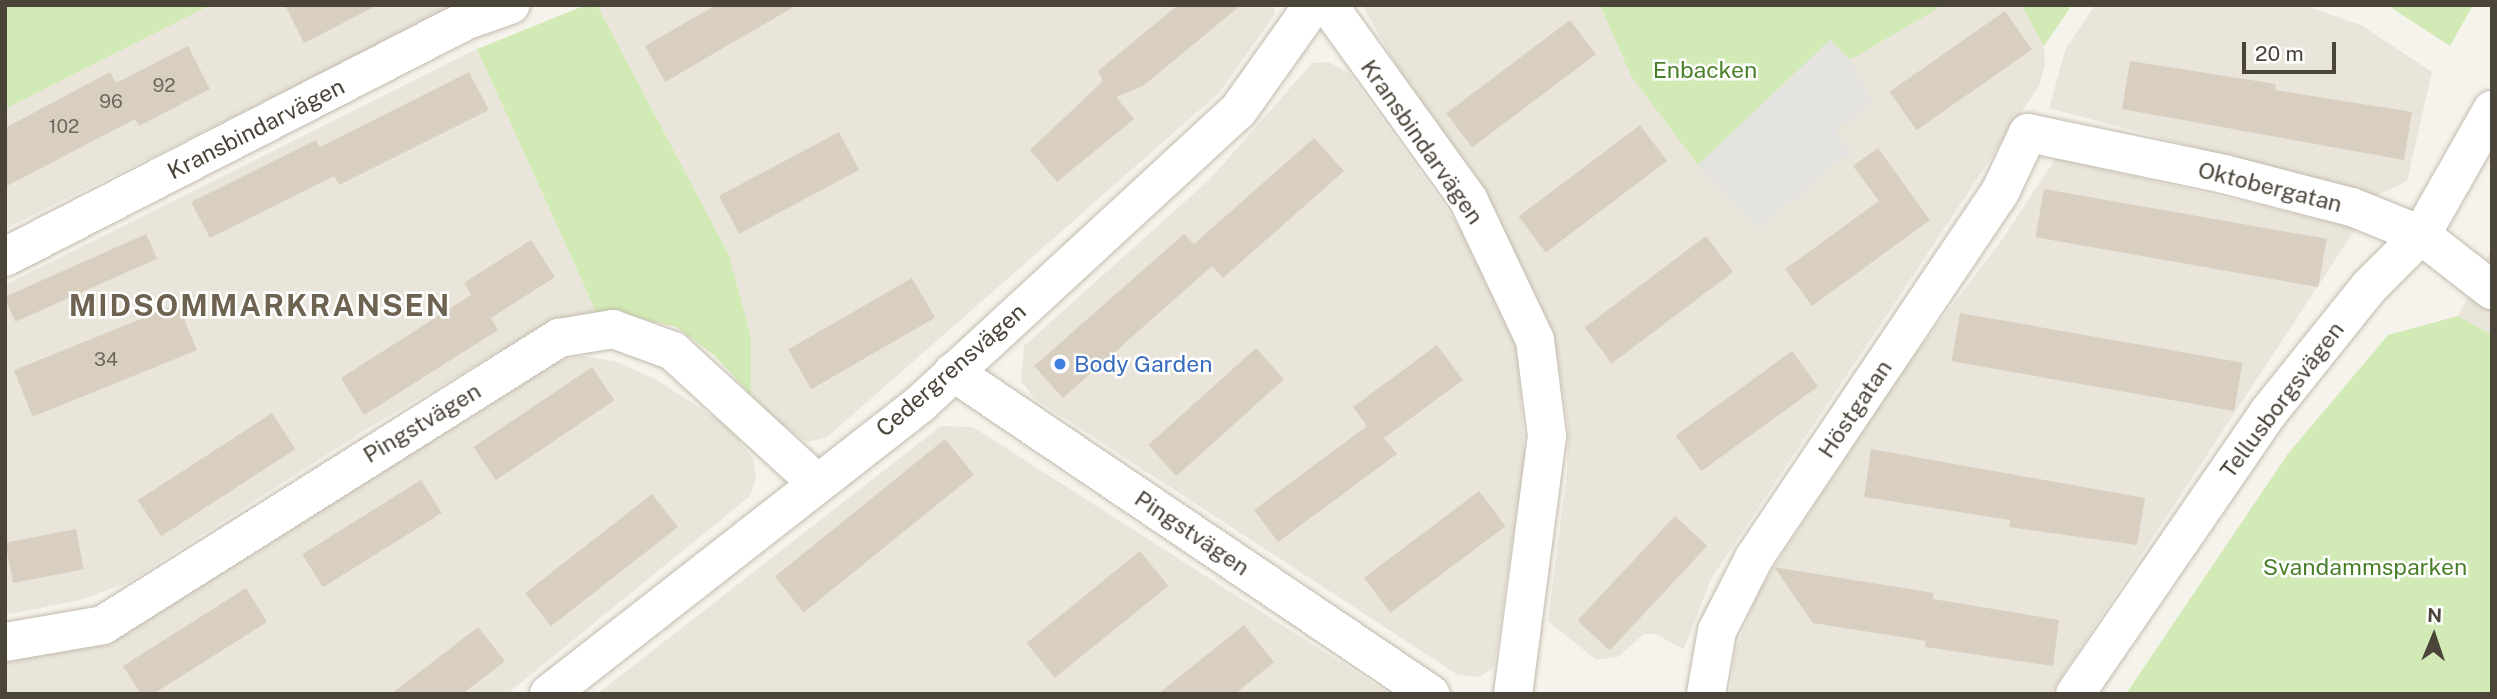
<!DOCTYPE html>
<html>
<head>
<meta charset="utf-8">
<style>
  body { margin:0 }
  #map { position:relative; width:2497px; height:699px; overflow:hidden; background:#f6f3ec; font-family:"Public Sans",sans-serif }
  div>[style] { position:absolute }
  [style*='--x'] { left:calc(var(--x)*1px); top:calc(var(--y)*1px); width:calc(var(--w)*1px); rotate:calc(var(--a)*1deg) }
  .residential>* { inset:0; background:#eae5da }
  .green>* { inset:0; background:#d2eab5 }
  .parking>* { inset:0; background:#e5e3e0 }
  .building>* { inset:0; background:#d8cfc1; transform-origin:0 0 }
  .roads { filter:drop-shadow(0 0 2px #c2bbae) drop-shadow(0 0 2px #c2bbae) }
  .minor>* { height:38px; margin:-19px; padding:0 19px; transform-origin:19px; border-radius:19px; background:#fff }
  .dots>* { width:19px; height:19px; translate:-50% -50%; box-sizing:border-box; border:4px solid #fff; border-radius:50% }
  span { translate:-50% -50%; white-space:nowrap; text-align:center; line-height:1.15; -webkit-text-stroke:5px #fff; paint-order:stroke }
  .number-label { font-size:19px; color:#6e675b }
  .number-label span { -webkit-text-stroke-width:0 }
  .park-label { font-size:23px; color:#4a7f2a }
  .street-label { font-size:23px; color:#4b4439 }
  .shop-label { font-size:23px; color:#366cbe }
  .left { translate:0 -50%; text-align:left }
  .district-label { font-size:30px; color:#6e6250; font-weight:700; letter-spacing:2px }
  .frame { position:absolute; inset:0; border:7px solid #4b4439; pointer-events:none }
  .north { position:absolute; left:2399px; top:601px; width:70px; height:70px; -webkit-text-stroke:5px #fff; paint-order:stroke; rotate:2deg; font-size:19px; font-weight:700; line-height:28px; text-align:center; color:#4b4439 }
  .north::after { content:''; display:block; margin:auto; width:24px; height:32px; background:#4b4439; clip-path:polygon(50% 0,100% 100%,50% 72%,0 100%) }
  .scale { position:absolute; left:2242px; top:42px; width:94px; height:32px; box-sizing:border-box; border:4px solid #4b4439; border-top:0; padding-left:9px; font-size:21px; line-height:24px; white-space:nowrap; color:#4b4439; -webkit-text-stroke:5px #fff; paint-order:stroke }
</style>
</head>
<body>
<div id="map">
  <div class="residential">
    <i style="clip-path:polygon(211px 5px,460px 5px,5px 229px,5px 109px)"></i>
    <i style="clip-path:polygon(597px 5px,1274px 5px,1275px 14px,1219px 93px,826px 438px,807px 442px,774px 420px,751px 395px,751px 337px,729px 255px)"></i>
    <i style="clip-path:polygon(1362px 5px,1600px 5px,1631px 76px,1830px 40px,1850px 60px,1944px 5px,2021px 5px,2044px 46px,2045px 64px,2039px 86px,1711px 579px,1684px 649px,1655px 634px,1644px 634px,1618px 657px,1596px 660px,1548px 621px,1567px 472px,1568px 428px,1558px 359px,1545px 323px)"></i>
    <i style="clip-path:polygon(2095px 5px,2302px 5px,2361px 25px,2432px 72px,2407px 181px,2376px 196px,2049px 108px,2066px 48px)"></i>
    <i style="clip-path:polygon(477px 49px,597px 314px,549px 323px,365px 430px,127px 583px,77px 601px,5px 615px,5px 285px)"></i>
    <i style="clip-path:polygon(1328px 62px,1348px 72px,1461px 229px,1517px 341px,1525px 456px,1494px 667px,1480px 677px,1458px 675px,1035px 399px,1021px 381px,1024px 346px,1210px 179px,1312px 63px)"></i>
    <i style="clip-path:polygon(2056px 158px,2356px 228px,2050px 694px,1730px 694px,1735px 652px,1758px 592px,1900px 374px,2001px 241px)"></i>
    <i style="clip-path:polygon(2492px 248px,2492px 335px,2458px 316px)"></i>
    <i style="clip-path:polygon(584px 356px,617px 362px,657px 380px,727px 426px,753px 458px,756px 478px,750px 496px,507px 694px,5px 694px,5px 658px,112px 638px,559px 361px)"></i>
    <i style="clip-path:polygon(941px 426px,973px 427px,1390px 694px,597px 694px)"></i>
  </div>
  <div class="green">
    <i style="clip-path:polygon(5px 5px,211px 5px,5px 109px)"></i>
    <i style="clip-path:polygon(586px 5px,597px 5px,729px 255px,751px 337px,751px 395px,714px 355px,676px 327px,630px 316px,597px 314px,477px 49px)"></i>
    <i style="clip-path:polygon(1600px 5px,1944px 5px,1850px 60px,1830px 40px,1698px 165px,1631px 76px)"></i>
    <i style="clip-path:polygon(2021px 5px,2072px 5px,2044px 46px)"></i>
    <i style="clip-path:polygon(2387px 5px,2473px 5px,2450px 46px)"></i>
    <i style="clip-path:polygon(2458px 316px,2492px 335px,2492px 694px,2126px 694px,2287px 455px,2388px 335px)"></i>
  </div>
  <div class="parking">
    <i style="clip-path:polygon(1830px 40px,1850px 60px,1872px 103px,1836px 131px,1850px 152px,1758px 229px,1698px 165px)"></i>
  </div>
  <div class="building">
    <i style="clip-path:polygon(285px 5px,378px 5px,304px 43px)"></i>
    <i style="clip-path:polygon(716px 5px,797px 5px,665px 82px,645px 46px)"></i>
    <i style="clip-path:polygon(1178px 5px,1241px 5px,1143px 86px,1116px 97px,1134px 119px,1057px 182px,1030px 150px,1103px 81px,1098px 71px)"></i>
    <i style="left:2005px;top:11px;width:47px;height:141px;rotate:55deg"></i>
    <i style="left:1570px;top:20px;width:43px;height:155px;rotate:53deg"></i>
    <i style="clip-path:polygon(188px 46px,210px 89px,139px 126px,135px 119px,5px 187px,5px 128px,110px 72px,116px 83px)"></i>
    <i style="clip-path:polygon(2130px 61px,2276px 84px,2275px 90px,2412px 112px,2404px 160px,2122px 109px)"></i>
    <i style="clip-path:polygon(469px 72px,489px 110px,339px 185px,334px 176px,210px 238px,191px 202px,316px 140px,320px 147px)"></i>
    <i style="left:1640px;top:125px;width:45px;height:152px;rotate:53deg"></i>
    <i style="left:839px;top:132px;width:43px;height:136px;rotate:62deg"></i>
    <i style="clip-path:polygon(1314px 138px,1344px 171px,1223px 278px,1212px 266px,1063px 398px,1034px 366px,1184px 234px,1194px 244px)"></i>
    <i style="clip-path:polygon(1878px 148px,1930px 220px,1812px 306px,1785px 269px,1879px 201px,1853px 166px)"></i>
    <i style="left:2044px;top:189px;width:287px;height:49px;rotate:10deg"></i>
    <i style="left:146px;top:234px;width:27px;height:155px;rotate:66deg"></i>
    <i style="left:1706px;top:236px;width:45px;height:152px;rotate:53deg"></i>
    <i style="clip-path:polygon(531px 240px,555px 277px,491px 318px,498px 330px,364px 415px,341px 378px,471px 295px,464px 283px)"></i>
    <i style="left:912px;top:278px;width:46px;height:143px;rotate:60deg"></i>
    <i style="left:178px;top:304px;width:50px;height:177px;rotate:68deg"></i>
    <i style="left:1960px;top:313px;width:287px;height:49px;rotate:10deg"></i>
    <i style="clip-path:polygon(1437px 345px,1463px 380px,1384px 438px,1397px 454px,1278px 542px,1254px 510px,1367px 426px,1353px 407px)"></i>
    <i style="left:1256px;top:348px;width:42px;height:145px;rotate:48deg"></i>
    <i style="left:1792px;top:351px;width:44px;height:144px;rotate:54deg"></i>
    <i style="left:592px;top:367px;width:40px;height:143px;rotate:56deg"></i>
    <i style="left:272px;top:413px;width:43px;height:160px;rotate:57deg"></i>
    <i style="left:945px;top:439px;width:46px;height:219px;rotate:51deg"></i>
    <i style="clip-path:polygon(1871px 449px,2145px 498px,2137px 545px,2009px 527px,2010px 520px,1864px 497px)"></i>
    <i style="left:421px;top:480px;width:39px;height:140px;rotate:58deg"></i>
    <i style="left:1479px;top:491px;width:44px;height:144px;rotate:53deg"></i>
    <i style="left:652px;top:494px;width:42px;height:161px;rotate:52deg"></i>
    <i style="left:1675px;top:516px;width:44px;height:143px;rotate:43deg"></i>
    <i style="left:76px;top:529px;width:41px;height:72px;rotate:79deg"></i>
    <i style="left:1140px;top:551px;width:45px;height:146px;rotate:51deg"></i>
    <i style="clip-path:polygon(1774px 567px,1934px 593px,1933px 599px,2059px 620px,2053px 666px,1925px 647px,1926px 641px,1813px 623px)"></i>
    <i style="clip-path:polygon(246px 588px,267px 622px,153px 694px,141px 694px,123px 666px)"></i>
    <i style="clip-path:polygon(1244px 625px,1274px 662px,1235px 694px,1158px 694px)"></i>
    <i style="clip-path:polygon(478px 627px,505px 661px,478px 682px,462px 694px,391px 694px)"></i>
  </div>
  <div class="roads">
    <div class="minor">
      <i style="--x:1328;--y:5;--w:239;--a:54.2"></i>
      <i style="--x:1468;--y:199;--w:156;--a:64.6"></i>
      <i style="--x:1535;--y:340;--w:97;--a:82.9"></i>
      <i style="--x:1547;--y:436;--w:260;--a:97.5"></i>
      <i style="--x:5;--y:257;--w:519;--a:-27.16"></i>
      <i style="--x:467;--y:20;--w:46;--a:-19.2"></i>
      <i style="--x:953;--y:372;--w:576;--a:34.02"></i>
      <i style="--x:5;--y:642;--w:99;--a:-9.8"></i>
      <i style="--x:103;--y:625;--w:539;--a:-32.19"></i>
      <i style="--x:559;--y:338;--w:55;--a:-9.5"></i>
      <i style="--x:613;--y:329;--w:64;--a:20.1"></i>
      <i style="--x:673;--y:351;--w:195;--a:42.5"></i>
      <i style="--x:549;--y:694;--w:471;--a:-38"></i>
      <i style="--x:920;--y:404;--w:432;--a:-42.7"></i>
      <i style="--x:1238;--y:111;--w:130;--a:-54.7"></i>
      <i style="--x:1706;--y:694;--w:64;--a:-80.1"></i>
      <i style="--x:1717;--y:631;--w:82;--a:-63.1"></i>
      <i style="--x:1754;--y:558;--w:443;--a:-56.1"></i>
      <i style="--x:2001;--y:190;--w:63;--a:-64.7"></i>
      <i style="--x:2028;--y:133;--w:200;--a:11.8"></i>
      <i style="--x:2224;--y:174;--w:132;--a:14.5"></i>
      <i style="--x:2352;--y:207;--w:74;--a:22.1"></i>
      <i style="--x:2421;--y:235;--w:90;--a:37.8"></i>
      <i style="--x:2075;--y:694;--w:341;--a:-55.5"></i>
      <i style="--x:2268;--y:413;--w:161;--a:-51.3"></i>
      <i style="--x:2369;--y:287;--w:74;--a:-45"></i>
      <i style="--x:2421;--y:235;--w:144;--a:-60.4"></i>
    </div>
  </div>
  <div class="dots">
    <i style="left:1060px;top:364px;background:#3f7fe0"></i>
  </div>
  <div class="number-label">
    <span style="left:164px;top:86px">92</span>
    <span style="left:111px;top:102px">96</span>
    <span style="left:64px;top:127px">102</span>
    <span style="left:106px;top:360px">34</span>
  </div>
  <div class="park-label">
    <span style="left:1705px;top:70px">Enbacken</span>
    <span style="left:2365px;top:567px">Svandammsparken</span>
  </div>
  <div class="street-label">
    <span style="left:256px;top:129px;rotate:-27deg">Kransbindarvägen</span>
    <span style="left:1422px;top:142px;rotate:55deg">Kransbindarvägen</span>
    <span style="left:2270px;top:187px;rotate:14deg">Oktobergatan</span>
    <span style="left:951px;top:370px;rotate:-41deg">Cedergrensvägen</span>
    <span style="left:2282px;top:400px;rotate:-53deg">Tellusborgsvägen</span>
    <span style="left:1855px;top:409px;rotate:-56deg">Höstgatan</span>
    <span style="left:422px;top:423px;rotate:-31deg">Pingstvägen</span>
    <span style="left:1192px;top:533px;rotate:34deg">Pingstvägen</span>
  </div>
  <div class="shop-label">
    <span class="left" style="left:1074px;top:364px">Body Garden</span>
  </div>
  <div class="district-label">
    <span style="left:260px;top:305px">MIDSOMMARKRANSEN</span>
  </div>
  <div class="frame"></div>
  <div class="north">N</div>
  <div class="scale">20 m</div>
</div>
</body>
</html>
